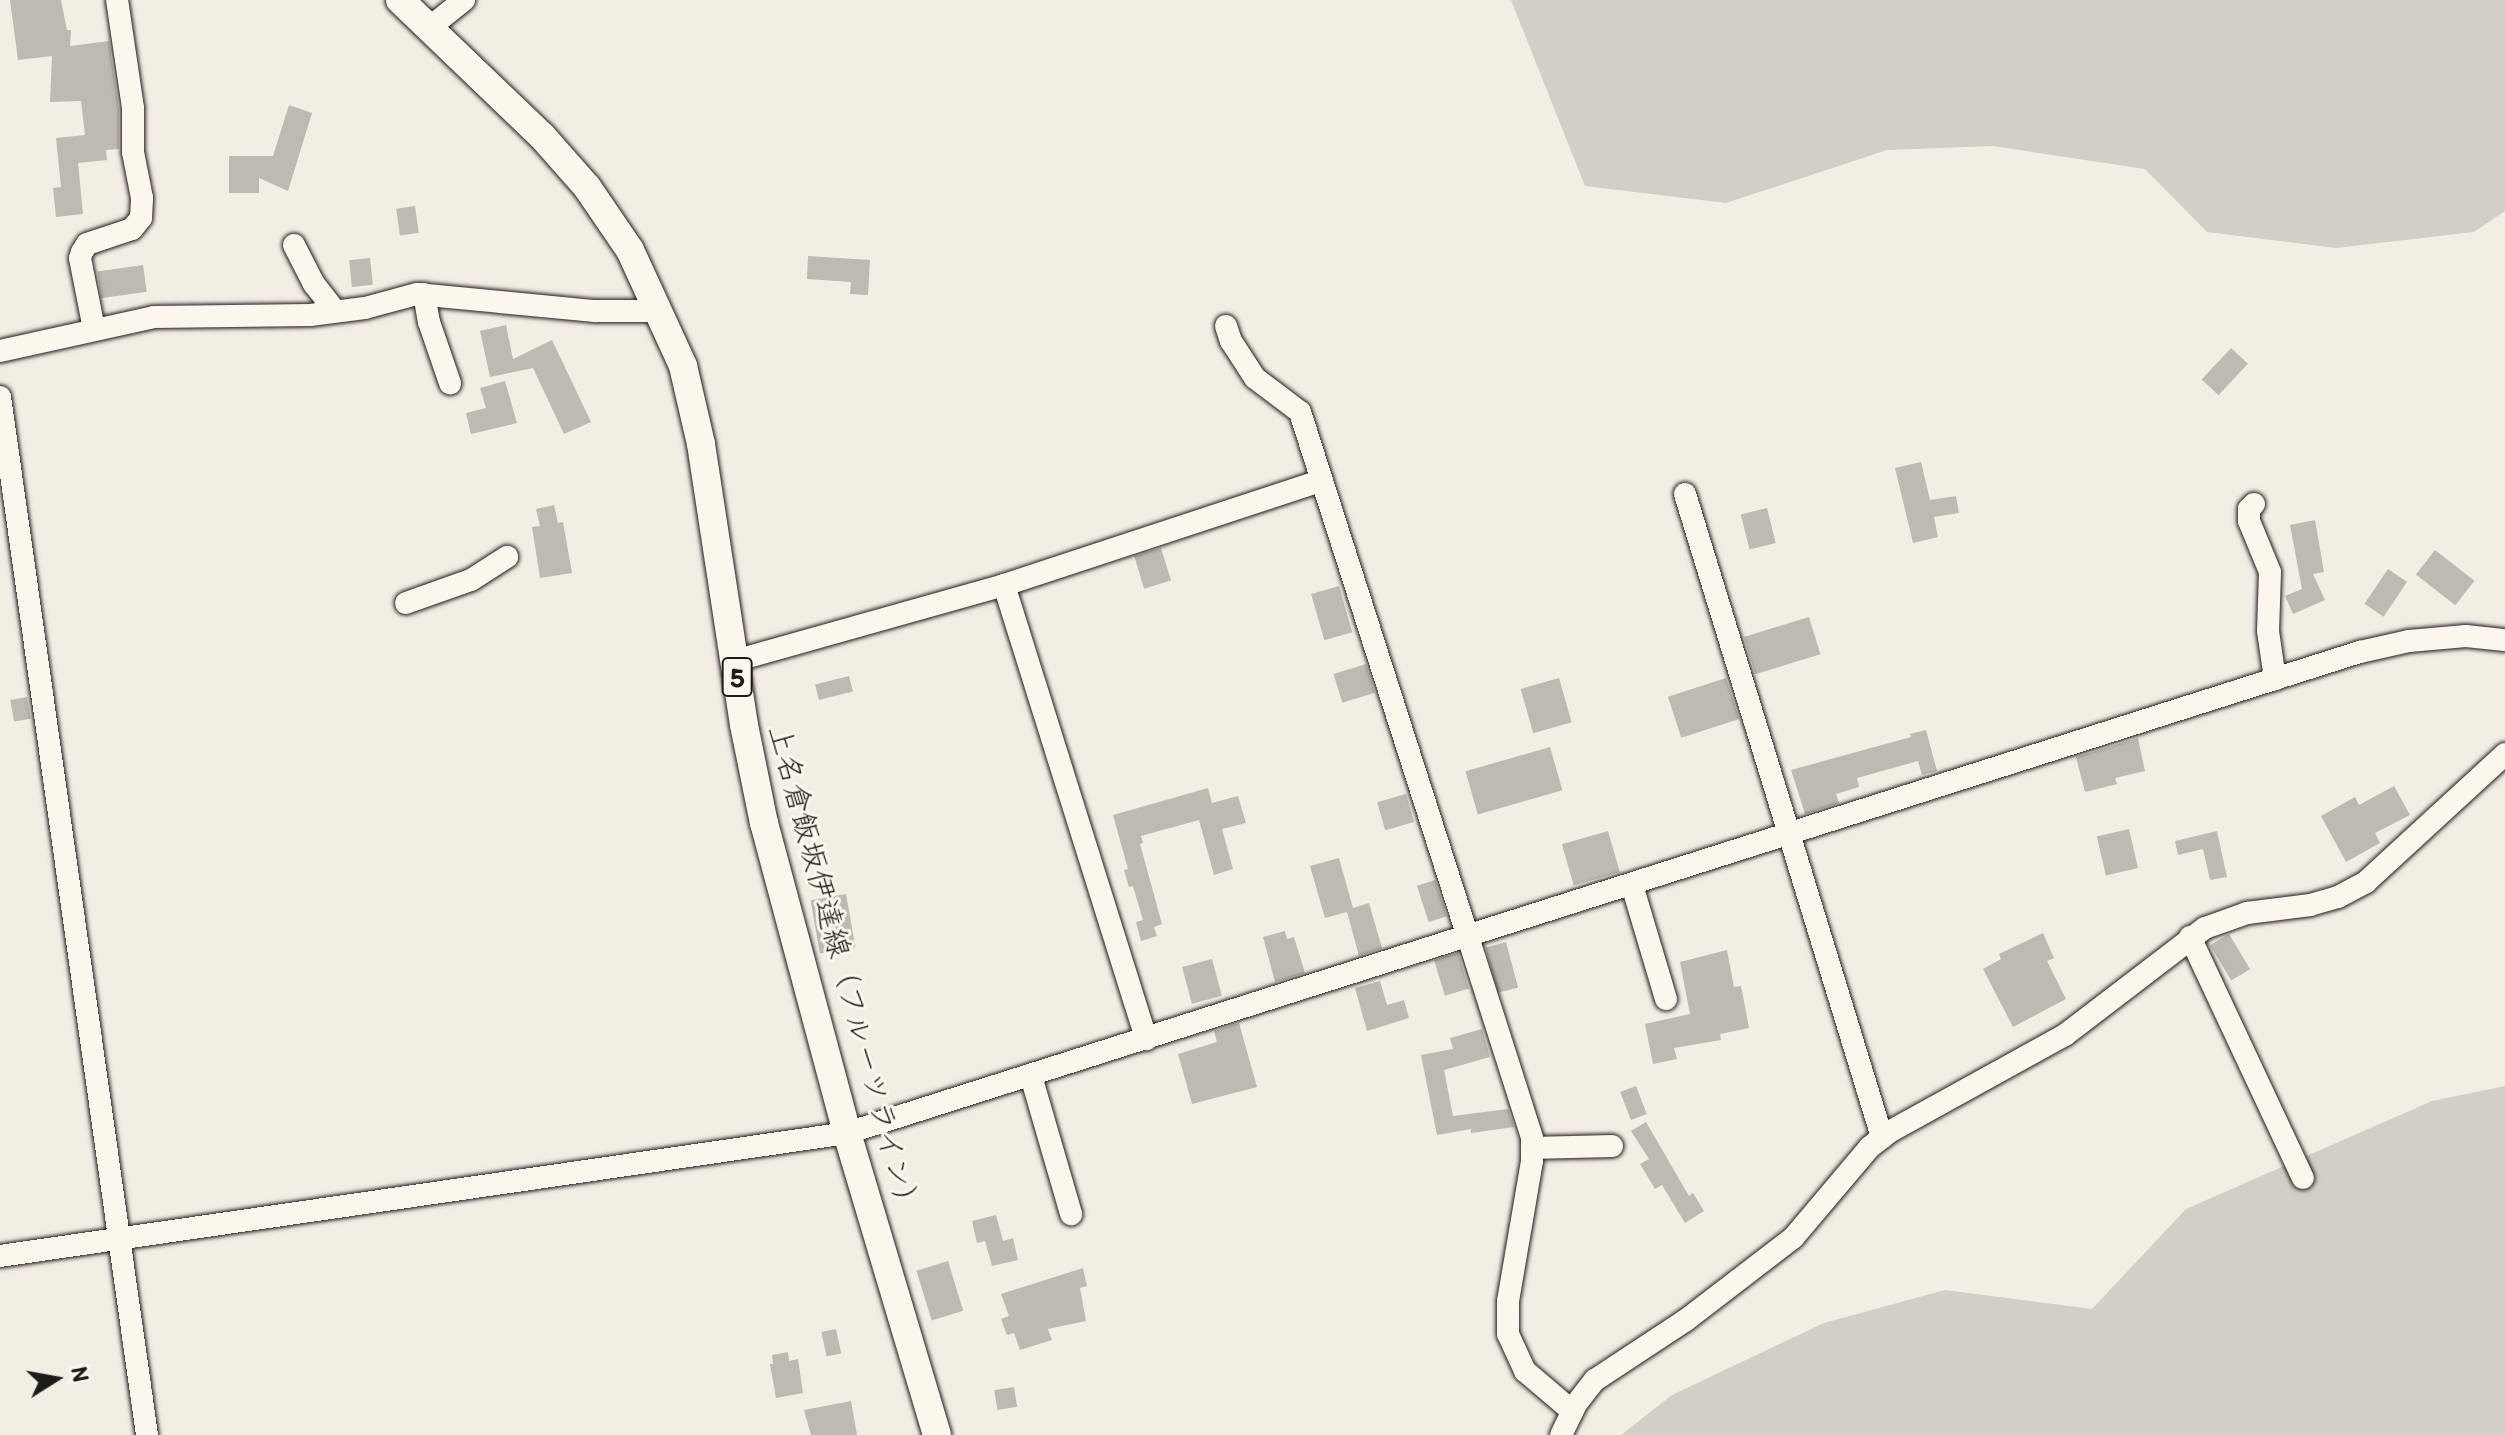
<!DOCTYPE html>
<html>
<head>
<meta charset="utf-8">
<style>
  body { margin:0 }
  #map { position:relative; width:2505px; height:1435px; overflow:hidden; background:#f2eee4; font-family:Itim,"Klee One",sans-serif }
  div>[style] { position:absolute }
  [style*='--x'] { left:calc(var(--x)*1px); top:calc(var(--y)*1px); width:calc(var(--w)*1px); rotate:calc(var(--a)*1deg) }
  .green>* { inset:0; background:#d2cfc6 }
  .building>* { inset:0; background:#bdbab1; transform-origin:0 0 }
  .roads { filter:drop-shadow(0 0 2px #1c1c1c) drop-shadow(0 0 2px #1c1c1c) }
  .minor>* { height:22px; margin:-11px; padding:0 11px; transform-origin:11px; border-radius:11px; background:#fbf7ec }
  .major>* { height:28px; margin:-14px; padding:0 14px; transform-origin:14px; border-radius:14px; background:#fbf7ec }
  span { translate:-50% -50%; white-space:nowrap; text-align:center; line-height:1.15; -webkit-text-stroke:6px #fbf7ec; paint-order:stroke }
  .shield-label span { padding:2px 6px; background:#fbf7ec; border:2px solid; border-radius:6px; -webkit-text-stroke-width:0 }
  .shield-label { font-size:28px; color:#1c1c1c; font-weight:700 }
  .street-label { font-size:30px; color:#1c1c1c }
  .north { position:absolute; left:16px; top:1339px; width:80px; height:80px; -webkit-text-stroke:6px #fbf7ec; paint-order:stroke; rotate:79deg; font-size:22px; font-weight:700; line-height:32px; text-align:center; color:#1c1c1c }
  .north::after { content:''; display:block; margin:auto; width:28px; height:36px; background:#1c1c1c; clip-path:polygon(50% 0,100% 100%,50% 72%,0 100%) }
</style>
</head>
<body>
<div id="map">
  <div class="green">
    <i style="clip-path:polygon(1511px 0,2505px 0,2505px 211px,2474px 232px,2336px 248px,2207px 232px,2145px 169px,1993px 146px,1887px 150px,1726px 203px,1585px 186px)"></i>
    <i style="clip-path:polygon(2505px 1086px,2505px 1435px,1621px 1435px,1672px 1395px,1824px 1323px,1945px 1290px,2092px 1309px,2186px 1209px,2432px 1101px)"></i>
  </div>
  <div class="building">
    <i style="clip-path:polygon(10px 0,61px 0,67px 30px,71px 30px,70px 46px,109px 41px,119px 110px,119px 149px,106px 150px,107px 160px,78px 163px,83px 214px,56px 217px,53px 188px,61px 187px,56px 138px,85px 135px,81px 101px,50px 102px,52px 56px,18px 60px)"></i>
    <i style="clip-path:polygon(289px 105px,312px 113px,288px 191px,259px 178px,259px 193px,229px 193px,229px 156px,273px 156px)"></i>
    <i style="left:415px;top:206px;width:27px;height:19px;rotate:82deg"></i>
    <i style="clip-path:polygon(808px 256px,870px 260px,868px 295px,850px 294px,851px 282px,807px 279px)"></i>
    <i style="left:370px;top:258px;width:27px;height:21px;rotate:84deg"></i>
    <i style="left:143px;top:265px;width:27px;height:46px;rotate:82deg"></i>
    <i style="clip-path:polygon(506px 325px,513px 359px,552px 340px,591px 422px,564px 434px,533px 368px,490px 377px,480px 331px)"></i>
    <i style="left:2231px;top:348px;width:23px;height:43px;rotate:43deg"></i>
    <i style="clip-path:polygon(505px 381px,517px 423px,471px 434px,466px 413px,486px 408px,480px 388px)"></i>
    <i style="clip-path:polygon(1921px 462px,1930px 500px,1956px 496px,1959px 513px,1934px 517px,1938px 537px,1913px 543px,1895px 468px)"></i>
    <i style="clip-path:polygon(554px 505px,558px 523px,563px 522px,572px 573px,540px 578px,532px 527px,540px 526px,536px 509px)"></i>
    <i style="left:1767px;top:508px;width:36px;height:27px;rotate:76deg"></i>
    <i style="clip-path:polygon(2315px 520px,2324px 572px,2313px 574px,2325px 600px,2293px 614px,2285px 596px,2302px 589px,2290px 525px)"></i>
    <i style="left:1161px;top:548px;width:34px;height:28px;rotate:73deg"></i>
    <i style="left:2435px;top:550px;width:50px;height:31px;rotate:38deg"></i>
    <i style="left:2388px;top:569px;width:23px;height:42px;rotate:34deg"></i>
    <i style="left:1339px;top:586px;width:48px;height:29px;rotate:74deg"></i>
    <i style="left:1809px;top:617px;width:39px;height:68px;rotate:73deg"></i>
    <i style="left:1366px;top:664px;width:30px;height:34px;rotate:73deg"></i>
    <i style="left:849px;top:676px;width:16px;height:35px;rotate:76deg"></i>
    <i style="left:1559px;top:678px;width:46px;height:40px;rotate:74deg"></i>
    <i style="left:1726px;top:678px;width:43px;height:61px;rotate:72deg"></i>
    <i style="left:27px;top:697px;width:22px;height:17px;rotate:80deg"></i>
    <i style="clip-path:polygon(1926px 730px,1937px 771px,1922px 775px,1918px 761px,1857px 778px,1859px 787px,1836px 794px,1839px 803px,1805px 814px,1791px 770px,1911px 737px,1910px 734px)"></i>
    <i style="clip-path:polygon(2138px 738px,2145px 771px,2115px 778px,2117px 784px,2085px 792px,2076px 757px)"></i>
    <i style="left:1550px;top:747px;width:45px;height:88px;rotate:74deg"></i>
    <i style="clip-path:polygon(2394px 786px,2410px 815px,2375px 833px,2380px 843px,2346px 862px,2321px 816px,2355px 797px,2359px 805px)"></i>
    <i style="clip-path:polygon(1208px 788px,1212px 803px,1238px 796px,1246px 823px,1222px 829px,1233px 869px,1214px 875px,1199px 820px,1141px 836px,1143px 843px,1140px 844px,1162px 924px,1154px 927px,1157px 936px,1141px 941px,1136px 922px,1143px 920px,1133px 886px,1129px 887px,1124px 870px,1128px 869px,1113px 815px)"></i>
    <i style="left:1406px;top:794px;width:29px;height:30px;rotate:74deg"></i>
    <i style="left:2129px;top:829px;width:40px;height:33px;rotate:77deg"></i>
    <i style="left:1608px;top:831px;width:43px;height:48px;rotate:74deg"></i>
    <i style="clip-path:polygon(2217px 831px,2227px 877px,2210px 880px,2203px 849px,2178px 855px,2175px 841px)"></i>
    <i style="clip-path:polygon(1339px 858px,1353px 908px,1369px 903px,1382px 948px,1359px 956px,1347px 912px,1325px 918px,1310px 866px)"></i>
    <i style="left:1435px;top:880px;width:38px;height:19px;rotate:72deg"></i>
    <i style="left:846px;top:894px;width:54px;height:36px;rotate:80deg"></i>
    <i style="clip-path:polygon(1285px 931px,1287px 939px,1294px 937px,1305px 973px,1275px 982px,1263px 937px)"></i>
    <i style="clip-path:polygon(2043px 933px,2054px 958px,2047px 961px,2066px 999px,2013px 1027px,1983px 969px,2001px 959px,1999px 954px)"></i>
    <i style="left:2229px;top:934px;width:41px;height:22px;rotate:59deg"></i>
    <i style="left:1506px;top:942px;width:47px;height:21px;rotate:75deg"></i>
    <i style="clip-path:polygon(1727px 950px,1734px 987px,1741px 986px,1749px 1028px,1720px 1034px,1721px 1040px,1674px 1048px,1677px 1059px,1653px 1064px,1645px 1024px,1690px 1014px,1680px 962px)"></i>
    <i style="left:1458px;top:953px;width:37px;height:25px;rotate:73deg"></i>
    <i style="left:1212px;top:959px;width:38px;height:31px;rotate:75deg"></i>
    <i style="clip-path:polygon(1380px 981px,1387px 1005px,1404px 1000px,1409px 1018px,1367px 1031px,1355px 988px)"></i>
    <i style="clip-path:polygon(1239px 1023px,1257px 1087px,1192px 1104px,1178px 1054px,1217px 1042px,1214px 1031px)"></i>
    <i style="clip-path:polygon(1482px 1029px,1490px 1057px,1444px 1070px,1453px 1116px,1508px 1109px,1514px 1127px,1471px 1133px,1471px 1129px,1437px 1135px,1421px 1055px,1453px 1049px,1450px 1038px)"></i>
    <i style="left:1636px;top:1086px;width:30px;height:17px;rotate:69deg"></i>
    <i style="clip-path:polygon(1646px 1122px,1689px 1196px,1693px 1193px,1704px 1211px,1685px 1223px,1662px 1185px,1655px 1189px,1640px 1164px,1649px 1159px,1631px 1131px)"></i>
    <i style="clip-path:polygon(996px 1215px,1003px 1241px,1013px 1238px,1018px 1260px,992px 1266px,985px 1241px,977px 1243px,972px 1221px)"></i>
    <i style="left:948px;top:1261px;width:52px;height:33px;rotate:73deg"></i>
    <i style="clip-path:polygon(1083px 1268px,1087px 1286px,1080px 1288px,1086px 1321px,1048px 1329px,1052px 1340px,1020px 1350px,1014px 1333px,1007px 1335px,1001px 1319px,1009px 1316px,1001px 1294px)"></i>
    <i style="left:836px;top:1329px;width:25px;height:15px;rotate:78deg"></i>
    <i style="clip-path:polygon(788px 1352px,789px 1361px,798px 1359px,803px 1393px,776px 1398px,770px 1364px,773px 1364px,772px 1355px)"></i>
    <i style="left:1014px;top:1387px;width:20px;height:20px;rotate:81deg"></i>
    <i style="clip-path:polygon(851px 1401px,857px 1435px,811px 1435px,804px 1410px)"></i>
  </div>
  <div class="roads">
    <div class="minor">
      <i style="--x:429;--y:28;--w:45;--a:-38.7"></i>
      <i style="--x:294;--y:245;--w:44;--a:62.9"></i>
      <i style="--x:314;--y:284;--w:34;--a:52"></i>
      <i style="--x:424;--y:294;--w:28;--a:80"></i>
      <i style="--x:429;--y:322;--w:65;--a:71"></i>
      <i style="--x:1226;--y:326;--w:16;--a:72"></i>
      <i style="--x:1231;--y:341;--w:44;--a:57"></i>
      <i style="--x:1255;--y:378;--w:56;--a:37.1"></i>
      <i style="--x:1300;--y:412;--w:551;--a:72.26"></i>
      <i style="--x:1468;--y:937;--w:211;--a:72.3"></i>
      <i style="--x:1532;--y:1138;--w:23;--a:90"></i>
      <i style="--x:1532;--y:1161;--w:142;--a:99.7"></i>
      <i style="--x:1508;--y:1301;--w:33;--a:90"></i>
      <i style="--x:1508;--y:1334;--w:41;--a:65.3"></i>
      <i style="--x:1525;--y:1371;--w:62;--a:40.4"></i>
      <i style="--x:94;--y:329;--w:72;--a:-101.2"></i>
      <i style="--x:80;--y:258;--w:6;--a:-72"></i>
      <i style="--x:82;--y:252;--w:9;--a:-58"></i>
      <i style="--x:87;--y:244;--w:47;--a:-18.4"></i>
      <i style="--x:132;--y:229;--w:14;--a:-51"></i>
      <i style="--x:141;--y:218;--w:20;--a:-87"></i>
      <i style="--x:142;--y:198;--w:47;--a:-101.1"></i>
      <i style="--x:133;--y:152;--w:44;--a:-90"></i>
      <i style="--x:133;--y:108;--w:109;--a:-98.4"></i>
      <i style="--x:0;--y:351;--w:158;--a:-12.4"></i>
      <i style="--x:154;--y:317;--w:156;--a:-0.7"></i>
      <i style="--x:310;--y:315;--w:55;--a:-7.3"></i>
      <i style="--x:365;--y:308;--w:54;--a:-15.1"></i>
      <i style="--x:417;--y:294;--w:179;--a:5.5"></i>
      <i style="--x:595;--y:311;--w:64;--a:0"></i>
      <i style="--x:0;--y:397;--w:1048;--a:81.94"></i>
      <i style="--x:1685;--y:494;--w:673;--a:72.97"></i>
      <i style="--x:2254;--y:504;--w:7;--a:135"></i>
      <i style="--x:2249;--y:509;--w:12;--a:90"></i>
      <i style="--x:2249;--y:521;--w:55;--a:67.6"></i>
      <i style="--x:2270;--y:572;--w:59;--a:91.9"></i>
      <i style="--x:2268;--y:631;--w:49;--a:81.7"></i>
      <i style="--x:1004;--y:585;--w:476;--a:72.6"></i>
      <i style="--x:406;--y:603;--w:69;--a:-19.5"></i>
      <i style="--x:471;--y:580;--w:43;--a:-32.6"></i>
      <i style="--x:734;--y:661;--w:280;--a:-15.7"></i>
      <i style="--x:1004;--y:585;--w:333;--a:-18.2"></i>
      <i style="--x:1632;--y:885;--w:119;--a:73.4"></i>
      <i style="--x:2190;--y:937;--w:266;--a:64.9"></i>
      <i style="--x:1031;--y:1076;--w:144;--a:73.8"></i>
      <i style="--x:1532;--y:1148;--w:80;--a:-1.4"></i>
      <i style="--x:0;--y:1256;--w:856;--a:-8.26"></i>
      <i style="--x:847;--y:1133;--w:1588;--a:-17.64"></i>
      <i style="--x:2360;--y:652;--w:50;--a:-12.7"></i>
      <i style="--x:2409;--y:641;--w:57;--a:-5"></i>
      <i style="--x:2466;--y:636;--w:39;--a:6"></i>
      <i style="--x:1561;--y:1435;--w:34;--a:-64"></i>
      <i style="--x:1576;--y:1404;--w:31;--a:-52"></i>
      <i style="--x:1595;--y:1380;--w:109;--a:-33.4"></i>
      <i style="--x:1686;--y:1320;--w:135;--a:-37.5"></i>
      <i style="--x:1793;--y:1238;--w:119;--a:-49.8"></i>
      <i style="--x:1870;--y:1147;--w:24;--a:-38"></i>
      <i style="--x:1889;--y:1132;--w:201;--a:-28.9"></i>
      <i style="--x:2065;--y:1035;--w:176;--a:-37.4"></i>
      <i style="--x:2205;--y:928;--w:45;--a:-19.7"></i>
      <i style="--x:2247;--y:913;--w:64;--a:-7.2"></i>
      <i style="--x:2310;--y:905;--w:29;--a:-16"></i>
      <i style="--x:2338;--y:897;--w:32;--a:-28"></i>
      <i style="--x:2366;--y:882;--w:189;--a:-42.6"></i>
    </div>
    <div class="major">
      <i style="--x:400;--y:0;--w:197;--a:43.8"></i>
      <i style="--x:542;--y:136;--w:68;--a:48.6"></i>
      <i style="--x:587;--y:187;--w:76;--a:55.7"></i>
      <i style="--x:630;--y:250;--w:128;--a:65.4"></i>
      <i style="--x:683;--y:366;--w:80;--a:77"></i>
      <i style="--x:701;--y:444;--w:284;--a:81.3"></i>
      <i style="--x:744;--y:725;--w:100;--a:78.5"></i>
      <i style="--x:764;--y:823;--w:321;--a:75"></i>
      <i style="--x:847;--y:1133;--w:315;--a:73.4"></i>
    </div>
  </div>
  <div class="shield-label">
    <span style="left:737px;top:677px">5</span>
  </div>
  <div class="street-label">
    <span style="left:844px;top:971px;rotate:75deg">上名倉飯坂伊達線（フルーツライン）</span>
  </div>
  <div class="north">N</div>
</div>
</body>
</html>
